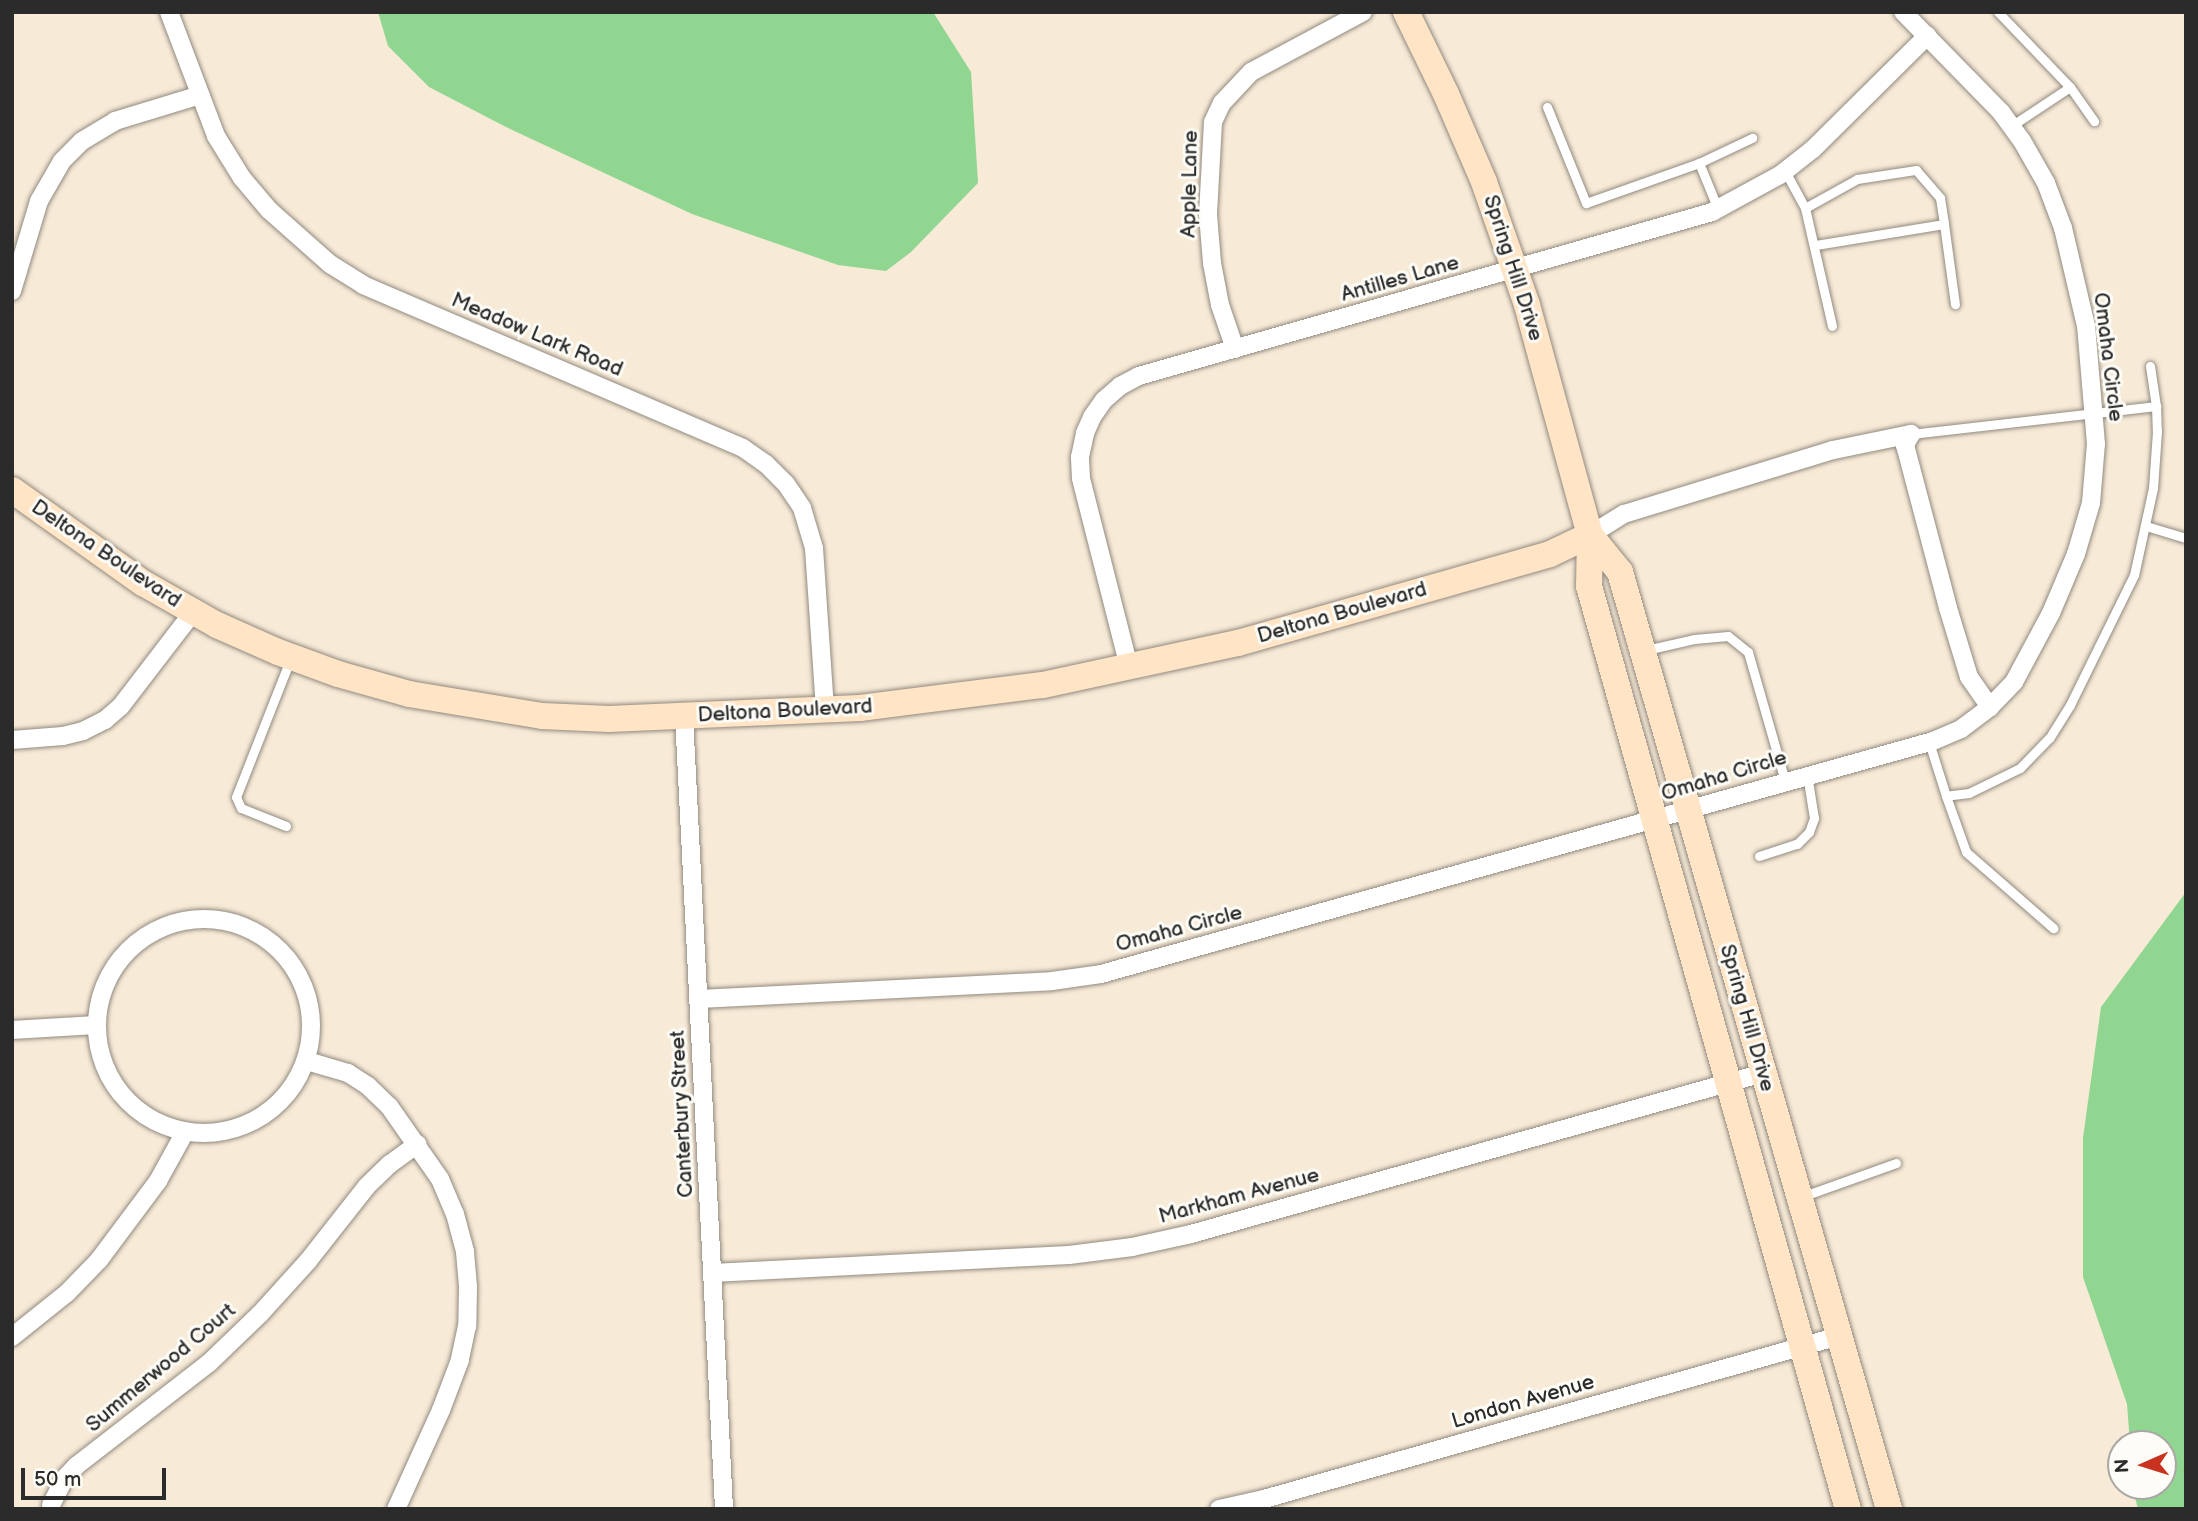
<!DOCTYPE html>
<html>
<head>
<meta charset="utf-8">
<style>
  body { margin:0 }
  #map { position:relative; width:2198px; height:1521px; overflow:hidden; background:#f7ead6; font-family:"Balsamiq Sans",sans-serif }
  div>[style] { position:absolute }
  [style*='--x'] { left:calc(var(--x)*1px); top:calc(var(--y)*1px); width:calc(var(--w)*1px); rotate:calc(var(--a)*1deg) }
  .green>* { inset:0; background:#91d690 }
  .roads { filter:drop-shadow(0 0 2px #918a80) drop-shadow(0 0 2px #918a80) }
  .service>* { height:9px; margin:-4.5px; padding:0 4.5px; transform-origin:4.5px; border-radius:4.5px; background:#fff }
  .minor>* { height:18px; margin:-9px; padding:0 9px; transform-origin:9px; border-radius:9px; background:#fff }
  .minor>.ring { margin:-9px; padding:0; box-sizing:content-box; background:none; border:18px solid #fff; border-radius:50% }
  .secondary>* { height:26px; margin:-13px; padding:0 13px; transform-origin:13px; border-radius:13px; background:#ffe4c6 }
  span { translate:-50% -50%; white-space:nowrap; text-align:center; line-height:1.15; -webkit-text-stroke:6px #fdfcf7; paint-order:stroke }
  .street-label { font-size:21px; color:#2b2b2b }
  .frame { position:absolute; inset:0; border:14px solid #2b2b2b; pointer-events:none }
  .north { position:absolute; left:2107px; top:1430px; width:70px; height:70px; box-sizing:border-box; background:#fdfcf7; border:2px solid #a9a8a5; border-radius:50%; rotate:267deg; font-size:19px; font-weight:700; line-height:28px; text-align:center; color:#2b2b2b }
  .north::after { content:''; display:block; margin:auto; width:24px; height:32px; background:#c8321e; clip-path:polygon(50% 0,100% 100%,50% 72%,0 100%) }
  .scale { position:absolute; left:21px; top:1468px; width:145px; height:32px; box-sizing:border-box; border:4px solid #2b2b2b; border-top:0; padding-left:9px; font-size:21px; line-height:24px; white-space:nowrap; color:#2b2b2b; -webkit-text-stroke:5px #fdfcf7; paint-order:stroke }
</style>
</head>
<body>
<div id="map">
  <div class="green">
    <i style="clip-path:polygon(378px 12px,933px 12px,971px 72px,978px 183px,911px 252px,886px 271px,838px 265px,692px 214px,506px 127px,429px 87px,388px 46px)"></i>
    <i style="clip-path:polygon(2186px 892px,2186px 1509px,2138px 1509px,2132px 1486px,2163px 1486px,2163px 1444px,2130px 1444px,2127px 1404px,2083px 1277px,2083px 1138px,2101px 1007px)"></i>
  </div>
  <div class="roads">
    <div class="service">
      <i style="--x:1998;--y:12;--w:104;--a:46.2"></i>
      <i style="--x:2070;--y:87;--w:71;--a:146.5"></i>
      <i style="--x:2070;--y:87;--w:42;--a:54.8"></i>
      <i style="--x:1547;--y:107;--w:104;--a:67.9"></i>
      <i style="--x:1586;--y:203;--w:120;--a:-19.5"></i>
      <i style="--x:1785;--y:171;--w:42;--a:61.6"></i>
      <i style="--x:1805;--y:208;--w:121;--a:77.1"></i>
      <i style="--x:1805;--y:208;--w:60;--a:-29.1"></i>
      <i style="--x:1857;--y:179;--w:60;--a:-8.7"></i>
      <i style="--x:1916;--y:170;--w:37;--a:49"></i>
      <i style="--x:1940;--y:198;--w:26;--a:81"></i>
      <i style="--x:1944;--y:224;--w:130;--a:170.7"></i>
      <i style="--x:1718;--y:209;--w:50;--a:-112.4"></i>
      <i style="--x:1699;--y:163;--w:59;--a:-25.3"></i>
      <i style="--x:1944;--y:224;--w:81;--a:82.2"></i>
      <i style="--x:2150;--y:366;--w:40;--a:81.5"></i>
      <i style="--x:1911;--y:434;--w:247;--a:-6.5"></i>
      <i style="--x:2156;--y:406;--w:25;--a:88"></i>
      <i style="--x:2157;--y:431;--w:57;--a:94"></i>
      <i style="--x:2153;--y:488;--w:89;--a:102.3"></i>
      <i style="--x:2134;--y:575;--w:145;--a:116.2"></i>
      <i style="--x:2070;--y:705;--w:39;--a:122"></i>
      <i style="--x:2049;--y:738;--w:42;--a:134"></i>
      <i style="--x:2020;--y:768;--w:57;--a:153.9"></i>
      <i style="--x:1969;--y:793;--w:23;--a:173"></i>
      <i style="--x:1946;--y:796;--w:57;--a:-107.5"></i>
      <i style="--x:2146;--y:526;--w:42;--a:16.7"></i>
      <i style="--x:1646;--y:650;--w:49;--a:-12.9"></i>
      <i style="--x:1694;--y:639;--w:34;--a:-5"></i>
      <i style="--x:1728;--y:636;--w:26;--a:39"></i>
      <i style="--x:1748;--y:652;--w:134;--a:74"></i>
      <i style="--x:1946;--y:796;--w:59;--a:70.3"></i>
      <i style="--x:1966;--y:852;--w:116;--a:41.1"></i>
      <i style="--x:286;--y:826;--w:48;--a:-158.2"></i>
      <i style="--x:241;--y:808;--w:12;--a:-114"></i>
      <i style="--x:236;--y:797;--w:147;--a:-68.5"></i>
      <i style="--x:1759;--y:856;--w:40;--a:-18"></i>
      <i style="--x:1797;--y:844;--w:17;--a:-45"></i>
      <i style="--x:1809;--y:832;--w:15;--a:-70"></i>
      <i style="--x:1814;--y:818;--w:44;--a:-99.2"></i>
      <i style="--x:1801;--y:1197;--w:101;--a:-19.7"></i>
    </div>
    <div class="minor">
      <i style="--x:169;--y:12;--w:133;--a:69.2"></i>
      <i style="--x:216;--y:136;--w:49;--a:58.2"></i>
      <i style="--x:242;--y:178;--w:42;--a:49.8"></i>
      <i style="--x:269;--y:210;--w:81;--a:41.5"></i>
      <i style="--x:330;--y:264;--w:39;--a:32"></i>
      <i style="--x:363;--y:285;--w:413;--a:23.2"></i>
      <i style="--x:743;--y:448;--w:28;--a:35"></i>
      <i style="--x:766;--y:464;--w:28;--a:45"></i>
      <i style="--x:786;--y:484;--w:29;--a:56"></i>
      <i style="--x:802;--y:508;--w:42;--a:73.3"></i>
      <i style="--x:814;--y:548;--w:162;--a:86.1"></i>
      <i style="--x:12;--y:291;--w:94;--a:-73.3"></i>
      <i style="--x:39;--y:201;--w:46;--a:-60.1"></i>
      <i style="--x:62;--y:161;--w:28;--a:-45"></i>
      <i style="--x:82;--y:141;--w:39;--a:-31"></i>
      <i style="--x:115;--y:121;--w:89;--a:-17"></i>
      <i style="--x:1235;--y:349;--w:46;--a:-108.8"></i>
      <i style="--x:1220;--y:305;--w:43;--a:-100.8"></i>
      <i style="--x:1212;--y:263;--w:49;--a:-94.7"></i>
      <i style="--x:1208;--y:214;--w:92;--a:-86.9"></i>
      <i style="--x:1213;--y:122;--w:21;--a:-65"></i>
      <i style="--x:1222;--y:103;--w:42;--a:-46.9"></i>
      <i style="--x:1251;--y:72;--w:127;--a:-28.2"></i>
      <i style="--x:1911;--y:434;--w:13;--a:119"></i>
      <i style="--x:1905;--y:445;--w:169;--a:75.2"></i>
      <i style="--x:1948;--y:608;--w:72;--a:73.1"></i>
      <i style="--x:1969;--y:677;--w:37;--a:55"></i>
      <i style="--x:1590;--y:535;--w:40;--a:-32"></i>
      <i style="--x:1624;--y:514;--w:219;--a:-17"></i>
      <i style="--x:1833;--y:450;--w:80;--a:-11.6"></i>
      <i style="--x:1129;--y:667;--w:195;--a:-104.3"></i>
      <i style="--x:1081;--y:478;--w:21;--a:-93"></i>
      <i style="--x:1080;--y:457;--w:25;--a:-78"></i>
      <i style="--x:1085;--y:433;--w:17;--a:-66"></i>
      <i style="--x:1092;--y:417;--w:21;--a:-55"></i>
      <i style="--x:1104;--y:400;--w:21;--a:-41"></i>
      <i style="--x:1120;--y:386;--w:21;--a:-28"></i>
      <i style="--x:1139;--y:376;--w:596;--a:-15.97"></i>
      <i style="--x:1712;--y:212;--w:77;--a:-28.6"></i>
      <i style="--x:1780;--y:175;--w:42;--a:-38.2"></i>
      <i style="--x:1813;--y:149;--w:161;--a:-44.7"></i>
      <i style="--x:684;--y:716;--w:794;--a:87.11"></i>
      <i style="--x:12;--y:740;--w:51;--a:-4.5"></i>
      <i style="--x:63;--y:736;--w:21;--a:-14"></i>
      <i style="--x:83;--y:731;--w:25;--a:-27"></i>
      <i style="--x:105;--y:720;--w:21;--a:-41"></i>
      <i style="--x:121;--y:706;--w:118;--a:-52.5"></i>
      <i class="ring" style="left:97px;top:919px;width:196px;height:196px"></i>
      <i style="--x:699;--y:999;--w:353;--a:-2.9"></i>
      <i style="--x:1052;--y:981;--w:49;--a:-8.1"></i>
      <i style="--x:1101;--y:974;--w:864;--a:-15.64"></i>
      <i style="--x:1933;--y:741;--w:30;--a:-23"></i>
      <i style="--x:1961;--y:729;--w:36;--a:-37"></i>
      <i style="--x:1990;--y:707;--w:35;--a:-46"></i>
      <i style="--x:2014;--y:682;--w:78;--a:-61.8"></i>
      <i style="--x:2051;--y:613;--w:64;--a:-67"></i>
      <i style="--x:2076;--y:554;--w:53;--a:-73.6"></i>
      <i style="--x:2091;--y:503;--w:59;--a:-85.2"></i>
      <i style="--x:2096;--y:444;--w:118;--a:-94.8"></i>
      <i style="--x:2086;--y:326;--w:101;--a:-103.2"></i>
      <i style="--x:2063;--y:228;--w:48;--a:-110.7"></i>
      <i style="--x:2046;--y:183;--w:48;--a:-119.7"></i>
      <i style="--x:2022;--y:141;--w:36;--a:-126"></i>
      <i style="--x:2001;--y:112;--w:140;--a:-134.4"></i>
      <i style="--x:12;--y:1030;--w:84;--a:-3.4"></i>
      <i style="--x:307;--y:1061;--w:43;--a:16.3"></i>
      <i style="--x:348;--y:1073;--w:24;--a:33"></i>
      <i style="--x:368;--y:1086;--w:29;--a:44"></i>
      <i style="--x:389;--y:1106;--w:89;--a:55.1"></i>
      <i style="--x:440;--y:1179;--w:38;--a:67"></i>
      <i style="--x:455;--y:1214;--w:39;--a:75"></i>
      <i style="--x:465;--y:1252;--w:35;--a:85"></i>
      <i style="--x:468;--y:1287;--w:39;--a:91"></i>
      <i style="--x:467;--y:1326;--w:35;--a:102"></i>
      <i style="--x:460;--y:1360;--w:53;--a:110.8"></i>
      <i style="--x:441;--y:1410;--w:109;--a:114.4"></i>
      <i style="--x:712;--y:1273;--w:357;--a:-2.9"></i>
      <i style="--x:1069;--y:1255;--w:64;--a:-7.2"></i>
      <i style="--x:1132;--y:1247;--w:60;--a:-12.4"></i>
      <i style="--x:1191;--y:1234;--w:594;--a:-15.72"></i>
      <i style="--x:12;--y:1337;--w:70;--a:-38.7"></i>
      <i style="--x:67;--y:1293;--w:46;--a:-45.9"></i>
      <i style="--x:99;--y:1260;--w:99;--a:-53.2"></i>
      <i style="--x:158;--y:1181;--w:56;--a:-61.1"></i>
      <i style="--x:51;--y:1505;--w:29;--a:-63"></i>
      <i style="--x:64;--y:1479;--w:18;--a:-47"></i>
      <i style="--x:76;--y:1466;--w:168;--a:-37.8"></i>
      <i style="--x:209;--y:1363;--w:71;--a:-43.9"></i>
      <i style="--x:260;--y:1314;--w:72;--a:-47.8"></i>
      <i style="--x:308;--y:1261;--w:95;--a:-51.8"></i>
      <i style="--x:367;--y:1186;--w:32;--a:-44"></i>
      <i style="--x:390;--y:1164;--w:34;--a:-36"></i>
      <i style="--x:1219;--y:1509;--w:46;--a:-12.5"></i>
      <i style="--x:1264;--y:1499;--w:598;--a:-15.83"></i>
    </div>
    <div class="secondary">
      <i style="--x:1406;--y:12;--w:91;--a:64"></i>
      <i style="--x:1446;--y:94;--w:96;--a:66.6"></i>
      <i style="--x:1484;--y:182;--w:130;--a:70.7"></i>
      <i style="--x:1527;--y:305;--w:238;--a:74.7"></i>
      <i style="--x:1590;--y:535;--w:51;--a:91.1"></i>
      <i style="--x:1589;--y:586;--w:959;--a:74.33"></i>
      <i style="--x:12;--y:490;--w:161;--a:35.4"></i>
      <i style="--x:143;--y:583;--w:85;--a:29.6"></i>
      <i style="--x:217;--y:625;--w:67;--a:23.9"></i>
      <i style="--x:278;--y:652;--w:64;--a:20.1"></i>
      <i style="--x:338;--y:674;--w:74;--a:15.7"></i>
      <i style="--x:409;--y:694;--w:135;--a:9.4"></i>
      <i style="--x:542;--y:716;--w:67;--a:2.6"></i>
      <i style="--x:609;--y:719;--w:251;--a:-2.5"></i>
      <i style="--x:860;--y:708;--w:184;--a:-7.2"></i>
      <i style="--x:1043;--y:685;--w:199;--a:-12.2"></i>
      <i style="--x:1238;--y:643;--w:324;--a:-15.9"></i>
      <i style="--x:1550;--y:554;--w:44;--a:-25.4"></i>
      <i style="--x:1590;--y:535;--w:48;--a:51"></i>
      <i style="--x:1620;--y:572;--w:975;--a:73.98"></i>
    </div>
  </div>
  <div class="street-label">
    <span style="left:1190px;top:184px;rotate:-89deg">Apple Lane</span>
    <span style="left:1513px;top:268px;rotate:72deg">Spring Hill Drive</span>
    <span style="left:1400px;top:279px;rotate:-16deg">Antilles Lane</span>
    <span style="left:537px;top:335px;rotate:23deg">Meadow Lark Road</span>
    <span style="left:2108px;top:357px;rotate:83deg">Omaha Circle</span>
    <span style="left:106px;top:554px;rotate:34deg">Deltona Boulevard</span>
    <span style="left:1342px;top:613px;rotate:-16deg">Deltona Boulevard</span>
    <span style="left:785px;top:711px;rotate:-3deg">Deltona Boulevard</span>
    <span style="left:1724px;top:776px;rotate:-17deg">Omaha Circle</span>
    <span style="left:1179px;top:929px;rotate:-15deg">Omaha Circle</span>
    <span style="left:1747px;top:1018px;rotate:74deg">Spring Hill Drive</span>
    <span style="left:682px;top:1114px;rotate:-93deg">Canterbury Street</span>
    <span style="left:1239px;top:1196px;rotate:-15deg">Markham Avenue</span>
    <span style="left:161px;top:1368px;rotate:-40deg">Summerwood Court</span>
    <span style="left:1523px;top:1402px;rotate:-16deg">London Avenue</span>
  </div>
  <div class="frame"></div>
  <div class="north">N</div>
  <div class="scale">50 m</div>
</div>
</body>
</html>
